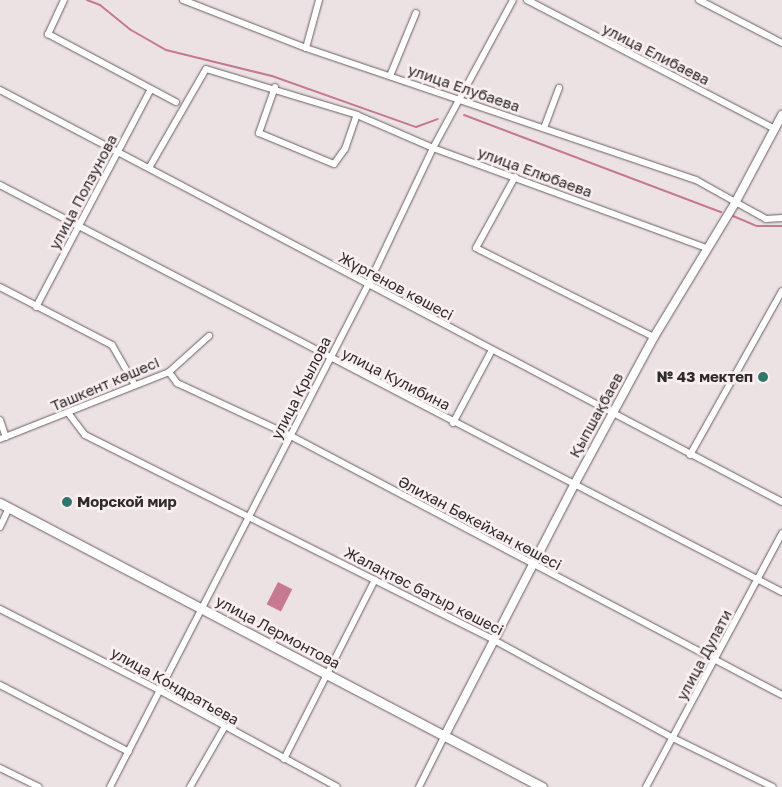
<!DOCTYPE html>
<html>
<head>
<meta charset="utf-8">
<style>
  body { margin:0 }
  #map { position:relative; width:782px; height:787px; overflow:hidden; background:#ece2e4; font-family:"Golos Text",sans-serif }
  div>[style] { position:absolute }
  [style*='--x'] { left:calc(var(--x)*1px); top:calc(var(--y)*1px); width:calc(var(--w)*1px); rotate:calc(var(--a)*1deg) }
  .water>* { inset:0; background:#c67990; transform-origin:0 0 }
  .stream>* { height:2px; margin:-1px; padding:0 1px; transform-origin:1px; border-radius:1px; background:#c67990 }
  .roads { filter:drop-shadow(0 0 1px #685e61) drop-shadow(0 0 1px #685e61) }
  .minor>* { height:6px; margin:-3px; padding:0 3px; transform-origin:3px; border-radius:3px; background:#fff }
  .tertiary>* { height:8px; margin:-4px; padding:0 4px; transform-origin:4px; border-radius:4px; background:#fff }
  .secondary>* { height:9px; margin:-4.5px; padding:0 4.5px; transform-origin:4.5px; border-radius:4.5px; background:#fff }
  .dots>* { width:14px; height:14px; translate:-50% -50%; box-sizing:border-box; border:2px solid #f9eff1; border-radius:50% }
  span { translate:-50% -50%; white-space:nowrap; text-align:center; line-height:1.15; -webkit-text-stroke:5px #f9eff1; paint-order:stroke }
  .street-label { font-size:15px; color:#2f2b2c }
  .poi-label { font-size:15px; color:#2f2b2c; font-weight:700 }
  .right { translate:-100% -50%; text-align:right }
  .left { translate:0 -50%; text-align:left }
</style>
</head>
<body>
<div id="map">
  <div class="water">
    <i style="left:278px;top:582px;width:16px;height:25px;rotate:27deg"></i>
  </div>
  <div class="stream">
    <i style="--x:87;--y:0;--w:14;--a:21"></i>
    <i style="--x:100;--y:5;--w:40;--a:39"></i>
    <i style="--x:131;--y:30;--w:40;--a:29.7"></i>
    <i style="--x:166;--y:50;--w:109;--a:13.8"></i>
    <i style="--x:272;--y:76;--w:153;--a:19.5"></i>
    <i style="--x:416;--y:127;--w:23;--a:-20"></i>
    <i style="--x:464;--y:115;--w:275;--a:20.7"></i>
    <i style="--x:733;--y:216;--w:26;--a:23"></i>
    <i style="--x:757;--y:226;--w:25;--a:0"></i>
  </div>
  <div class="roads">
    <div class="minor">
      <i style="--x:64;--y:0;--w:38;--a:115"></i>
      <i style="--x:48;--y:34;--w:145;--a:28"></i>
      <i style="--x:183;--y:0;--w:132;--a:21.3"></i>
      <i style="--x:306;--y:48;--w:412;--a:18.7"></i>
      <i style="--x:696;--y:180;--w:80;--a:29.1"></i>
      <i style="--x:766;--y:219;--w:16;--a:-4"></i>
      <i style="--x:527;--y:0;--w:280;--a:27.5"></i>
      <i style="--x:699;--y:0;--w:93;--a:27.4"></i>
      <i style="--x:306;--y:48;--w:50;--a:-74.8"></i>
      <i style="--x:390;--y:76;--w:68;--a:-67.6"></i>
      <i style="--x:275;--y:87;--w:49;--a:109.2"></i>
      <i style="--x:259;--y:133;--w:81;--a:22.5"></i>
      <i style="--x:334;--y:164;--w:19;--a:-54"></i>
      <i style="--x:345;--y:149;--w:36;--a:-71"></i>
      <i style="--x:0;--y:90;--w:884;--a:27.78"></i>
      <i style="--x:544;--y:128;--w:43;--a:-69.4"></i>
      <i style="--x:149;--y:168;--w:114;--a:-60.1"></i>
      <i style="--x:206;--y:69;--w:158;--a:16.9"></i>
      <i style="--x:357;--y:115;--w:83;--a:23.5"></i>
      <i style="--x:433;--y:148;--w:291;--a:20.1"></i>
      <i style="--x:515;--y:177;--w:81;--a:118.8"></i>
      <i style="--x:476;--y:248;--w:199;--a:26.6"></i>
      <i style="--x:0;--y:185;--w:882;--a:27.5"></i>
      <i style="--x:0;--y:287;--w:126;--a:27.4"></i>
      <i style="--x:112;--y:345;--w:46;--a:60.1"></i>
      <i style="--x:36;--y:307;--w:246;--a:-62.2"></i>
      <i style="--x:169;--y:372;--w:14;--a:54"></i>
      <i style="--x:177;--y:383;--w:126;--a:24.9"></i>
      <i style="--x:291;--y:436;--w:555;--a:27.81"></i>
      <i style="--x:69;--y:414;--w:26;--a:53"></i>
      <i style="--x:85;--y:435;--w:457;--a:26.6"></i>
      <i style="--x:494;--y:640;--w:204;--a:28.7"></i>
      <i style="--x:673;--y:738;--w:111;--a:26.1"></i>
      <i style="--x:0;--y:420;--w:18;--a:71"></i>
      <i style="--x:453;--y:423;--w:83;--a:-61.9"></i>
      <i style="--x:0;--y:439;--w:182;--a:-21.6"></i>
      <i style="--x:169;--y:372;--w:54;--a:-42"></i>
      <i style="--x:690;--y:455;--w:188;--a:-60.7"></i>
      <i style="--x:0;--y:527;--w:21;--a:-65"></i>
      <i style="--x:0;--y:609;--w:181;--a:27"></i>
      <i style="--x:161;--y:691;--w:200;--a:28.6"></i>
      <i style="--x:0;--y:685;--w:145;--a:27.4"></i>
      <i style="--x:284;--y:759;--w:201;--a:-63.1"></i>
      <i style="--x:0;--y:768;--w:43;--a:26"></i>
      <i style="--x:110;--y:787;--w:564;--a:-62.8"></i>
      <i style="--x:368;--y:285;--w:152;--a:-64.6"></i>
      <i style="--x:433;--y:148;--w:168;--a:-61.6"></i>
      <i style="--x:190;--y:787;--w:68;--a:-60"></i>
      <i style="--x:419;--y:787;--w:58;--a:-63.4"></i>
      <i style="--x:646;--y:787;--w:288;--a:-61.8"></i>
    </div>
    <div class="tertiary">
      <i style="--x:445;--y:735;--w:281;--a:-62.7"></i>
      <i style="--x:574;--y:485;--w:168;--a:-61.6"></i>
      <i style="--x:654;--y:337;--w:157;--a:-58.8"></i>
      <i style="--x:735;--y:203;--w:100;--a:-61.9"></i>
    </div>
    <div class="secondary">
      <i style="--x:0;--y:503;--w:612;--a:27.65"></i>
    </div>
  </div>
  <div class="dots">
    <i style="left:763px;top:377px;background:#32776b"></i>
    <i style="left:67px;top:502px;background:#32776b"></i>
  </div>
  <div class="street-label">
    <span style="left:656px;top:54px;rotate:27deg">улица Елибаева</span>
    <span style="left:464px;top:88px;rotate:19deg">улица Елубаева</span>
    <span style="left:535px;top:172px;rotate:20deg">улица Елюбаева</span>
    <span style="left:83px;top:192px;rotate:-62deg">улица Ползунова</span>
    <span style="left:396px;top:286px;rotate:28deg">Жүргенов көшесі</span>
    <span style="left:396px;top:379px;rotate:27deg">улица Кулибина</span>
    <span style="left:105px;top:384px;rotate:-23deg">Ташкент көшесі</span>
    <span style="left:301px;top:388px;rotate:-63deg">улица Крылова</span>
    <span style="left:596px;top:415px;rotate:-61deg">Қыпшақбаев</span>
    <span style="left:480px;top:523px;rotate:28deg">Әлихан Бөкейхан көшесі</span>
    <span style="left:424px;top:591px;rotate:27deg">Жалаңтөс батыр көшесі</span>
    <span style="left:278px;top:632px;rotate:28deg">улица Лермонтова</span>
    <span style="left:704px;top:655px;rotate:-62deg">улица Дулати</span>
    <span style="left:175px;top:686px;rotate:29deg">улица Кондратьева</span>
  </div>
  <div class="poi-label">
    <span class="right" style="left:753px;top:377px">№ 43 мектеп</span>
    <span class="left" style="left:77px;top:502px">Морской мир</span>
  </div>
</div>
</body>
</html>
